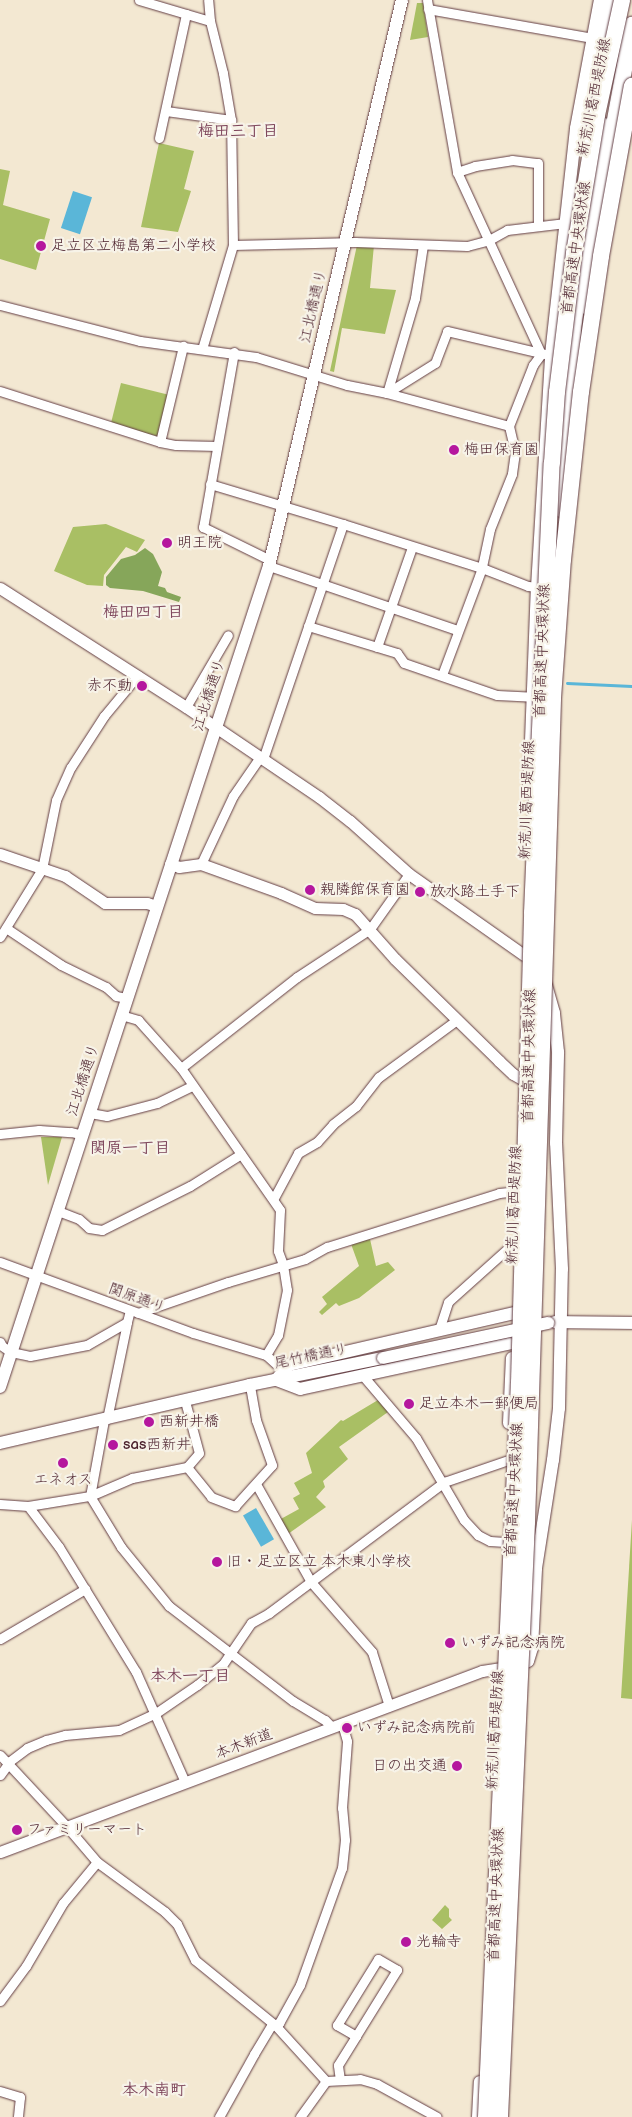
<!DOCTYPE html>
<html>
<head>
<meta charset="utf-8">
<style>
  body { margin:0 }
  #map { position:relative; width:632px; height:2117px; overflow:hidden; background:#f3e8d2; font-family:"Balsamiq Sans","Klee One",sans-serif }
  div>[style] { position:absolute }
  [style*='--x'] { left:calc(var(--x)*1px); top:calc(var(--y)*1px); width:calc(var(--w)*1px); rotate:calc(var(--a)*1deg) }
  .green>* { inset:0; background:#a9bf64; transform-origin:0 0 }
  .forest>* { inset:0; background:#86a65a }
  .water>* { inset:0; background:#5ab6d8; transform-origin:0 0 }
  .stream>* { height:3px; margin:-1.5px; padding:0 1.5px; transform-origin:1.5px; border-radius:1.5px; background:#5ab6d8 }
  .roads { filter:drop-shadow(0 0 1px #633d44) drop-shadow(0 0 1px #633d44) }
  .minor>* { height:9px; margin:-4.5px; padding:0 4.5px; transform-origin:4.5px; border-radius:4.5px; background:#fff }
  .tertiary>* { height:11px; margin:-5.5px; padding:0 5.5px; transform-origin:5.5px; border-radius:5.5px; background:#fff }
  .secondary>* { height:12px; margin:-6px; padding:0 6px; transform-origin:6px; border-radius:6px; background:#fff }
  .motorway>* { height:16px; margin:-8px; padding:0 8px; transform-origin:8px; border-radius:8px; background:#fff }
  .bridges { filter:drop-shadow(0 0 1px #633d44) drop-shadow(0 0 1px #633d44) }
  .secondary-bridge>* { height:12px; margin:-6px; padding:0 6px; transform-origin:6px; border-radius:6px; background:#fff }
  .motorway-bridge>* { height:16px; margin:-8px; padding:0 8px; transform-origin:8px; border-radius:8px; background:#fff }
  .dots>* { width:14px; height:14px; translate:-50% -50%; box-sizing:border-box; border:2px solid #f7f3e8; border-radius:50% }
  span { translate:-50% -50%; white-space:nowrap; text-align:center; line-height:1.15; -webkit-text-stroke:4.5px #f7f3e8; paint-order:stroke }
  .street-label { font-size:15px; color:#4a1f2b }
  .poi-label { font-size:15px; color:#4a1f2b }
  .left { translate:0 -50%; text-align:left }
  .right { translate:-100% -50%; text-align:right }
  .neighbourhood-label { font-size:16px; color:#7e465c; font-weight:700 }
</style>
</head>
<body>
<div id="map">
  <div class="green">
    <i style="clip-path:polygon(417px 3px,423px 3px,428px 37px,410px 40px)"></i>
    <i style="clip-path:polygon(159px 143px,194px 151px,184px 189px,191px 191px,178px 232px,141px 227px)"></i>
    <i style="clip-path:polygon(0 169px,10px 171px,3px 205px,50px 219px,36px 270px,0 259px)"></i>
    <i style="clip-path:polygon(357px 245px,374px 245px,370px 288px,396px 290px,385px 334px,342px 328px,334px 372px,330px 371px)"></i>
    <i style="left:121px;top:383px;width:49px;height:43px;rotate:14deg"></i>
    <i style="clip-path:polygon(106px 524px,145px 540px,137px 552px,126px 547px,104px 575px,103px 586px,87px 585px,54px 571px,73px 527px)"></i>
    <i style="clip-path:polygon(41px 1137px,62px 1137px,48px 1185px)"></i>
    <i style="clip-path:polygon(370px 1239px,376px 1266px,388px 1262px,395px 1270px,359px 1298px,339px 1306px,336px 1303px,322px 1315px,319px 1312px,327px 1304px,322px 1297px,359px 1266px,351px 1244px)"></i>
    <i style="clip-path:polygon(378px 1400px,388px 1412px,339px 1447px,348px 1459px,323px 1481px,325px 1487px,316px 1497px,326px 1507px,288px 1534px,279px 1520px,299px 1509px,293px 1498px,300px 1494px,294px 1483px,312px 1473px,306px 1453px,341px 1420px,343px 1421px)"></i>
    <i style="clip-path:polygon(632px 1520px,632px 1699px,621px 1698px)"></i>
    <i style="clip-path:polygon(445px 1905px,449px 1909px,449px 1917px,452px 1920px,442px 1929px,432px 1920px)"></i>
  </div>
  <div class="forest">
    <i style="clip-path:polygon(145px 548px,153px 554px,162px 572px,158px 586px,165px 588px,167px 592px,181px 597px,179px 602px,143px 591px,110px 588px,106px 585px,106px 577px,121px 559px,135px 555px)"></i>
  </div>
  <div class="water">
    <i style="left:73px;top:191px;width:20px;height:39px;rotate:18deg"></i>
    <i style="left:256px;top:1508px;width:36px;height:15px;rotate:60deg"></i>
  </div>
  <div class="stream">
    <i style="--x:567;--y:683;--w:65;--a:2.6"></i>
  </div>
  <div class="roads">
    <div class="minor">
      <i style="--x:139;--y:0;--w:74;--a:16.5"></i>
      <i style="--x:427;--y:0;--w:175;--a:80.1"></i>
      <i style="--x:457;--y:172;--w:200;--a:65.2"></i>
      <i style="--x:541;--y:354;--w:14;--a:126"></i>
      <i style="--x:533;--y:365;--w:66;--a:111.5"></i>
      <i style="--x:509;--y:426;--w:27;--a:77"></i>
      <i style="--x:515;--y:452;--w:22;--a:98"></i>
      <i style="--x:512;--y:474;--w:59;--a:111.8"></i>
      <i style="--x:490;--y:529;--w:40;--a:102"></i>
      <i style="--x:482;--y:568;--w:114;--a:110.5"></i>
      <i style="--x:428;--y:9;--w:167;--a:10"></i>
      <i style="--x:166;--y:111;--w:66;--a:7.9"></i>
      <i style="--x:159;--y:138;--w:127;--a:-77.7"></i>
      <i style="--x:457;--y:172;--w:19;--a:-18"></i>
      <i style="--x:475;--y:166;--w:37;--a:-9"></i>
      <i style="--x:512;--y:160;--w:26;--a:7"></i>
      <i style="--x:538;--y:163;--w:63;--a:90"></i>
      <i style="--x:233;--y:245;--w:122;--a:-1.4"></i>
      <i style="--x:355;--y:242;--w:112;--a:2"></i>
      <i style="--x:467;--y:246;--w:23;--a:-15"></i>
      <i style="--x:489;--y:240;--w:21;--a:-29"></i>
      <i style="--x:507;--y:230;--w:59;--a:-6.8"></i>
      <i style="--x:423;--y:245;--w:54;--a:98.6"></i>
      <i style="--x:415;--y:298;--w:99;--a:106.4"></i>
      <i style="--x:387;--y:393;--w:126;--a:15.1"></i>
      <i style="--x:0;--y:305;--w:145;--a:14.4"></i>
      <i style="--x:140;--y:341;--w:117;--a:7.9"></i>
      <i style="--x:256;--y:357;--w:95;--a:17.1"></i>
      <i style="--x:347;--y:385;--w:41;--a:11.3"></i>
      <i style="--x:387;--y:393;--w:57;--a:-32"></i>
      <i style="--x:435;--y:363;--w:34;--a:-69"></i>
      <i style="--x:447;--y:331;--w:101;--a:13.2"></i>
      <i style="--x:202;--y:349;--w:109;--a:-73.4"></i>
      <i style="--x:233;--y:245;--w:125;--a:-90.9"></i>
      <i style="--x:231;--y:120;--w:48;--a:-99.7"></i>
      <i style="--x:223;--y:73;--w:54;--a:-104"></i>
      <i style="--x:210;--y:21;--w:21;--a:-95"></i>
      <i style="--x:234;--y:352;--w:178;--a:100"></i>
      <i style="--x:203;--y:527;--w:75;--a:26.2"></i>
      <i style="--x:0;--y:391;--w:168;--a:17.7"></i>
      <i style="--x:160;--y:442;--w:16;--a:11"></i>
      <i style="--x:176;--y:445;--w:41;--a:1.4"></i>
      <i style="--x:160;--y:442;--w:99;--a:-76.5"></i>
      <i style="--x:210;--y:484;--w:139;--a:16.7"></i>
      <i style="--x:343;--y:524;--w:248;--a:108.8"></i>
      <i style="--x:343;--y:524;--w:146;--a:17.6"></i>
      <i style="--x:482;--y:568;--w:49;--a:21.4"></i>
      <i style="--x:528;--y:586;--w:9;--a:6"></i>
      <i style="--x:269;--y:566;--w:199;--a:18.8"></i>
      <i style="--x:308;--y:626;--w:93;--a:16.9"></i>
      <i style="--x:397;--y:653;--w:12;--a:55"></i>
      <i style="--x:404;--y:663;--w:98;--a:19"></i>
      <i style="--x:497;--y:695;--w:35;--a:3"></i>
      <i style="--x:377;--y:647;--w:106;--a:-70.7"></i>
      <i style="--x:186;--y:707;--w:83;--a:-59.7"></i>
      <i style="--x:201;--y:864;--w:75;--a:-64.8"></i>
      <i style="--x:233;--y:796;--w:47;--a:-55.3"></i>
      <i style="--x:6;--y:928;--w:66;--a:33.9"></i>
      <i style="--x:61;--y:965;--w:50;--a:26.1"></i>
      <i style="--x:106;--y:987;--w:13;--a:42"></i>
      <i style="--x:116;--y:996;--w:10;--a:11"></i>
      <i style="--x:0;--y:937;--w:80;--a:-58.3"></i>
      <i style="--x:42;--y:869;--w:70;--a:-78.5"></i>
      <i style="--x:56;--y:800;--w:36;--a:-66"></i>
      <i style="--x:71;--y:767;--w:61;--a:-57.1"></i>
      <i style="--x:104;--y:716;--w:53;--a:-50.3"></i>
      <i style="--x:121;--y:1015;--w:18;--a:16"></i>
      <i style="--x:138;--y:1020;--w:64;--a:48.1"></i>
      <i style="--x:181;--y:1068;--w:173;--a:55.1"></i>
      <i style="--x:280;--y:1210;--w:41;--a:92.8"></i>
      <i style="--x:278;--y:1251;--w:15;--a:70"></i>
      <i style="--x:283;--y:1265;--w:25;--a:81"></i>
      <i style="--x:287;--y:1290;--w:46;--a:101.3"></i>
      <i style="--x:278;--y:1335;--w:23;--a:121"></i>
      <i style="--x:266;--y:1355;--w:30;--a:42"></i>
      <i style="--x:181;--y:1068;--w:147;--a:-38.1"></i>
      <i style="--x:297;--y:977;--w:87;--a:-33.3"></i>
      <i style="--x:370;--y:929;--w:67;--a:-54.7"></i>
      <i style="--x:90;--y:1113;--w:17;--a:10"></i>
      <i style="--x:107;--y:1116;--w:52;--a:-14.6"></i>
      <i style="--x:157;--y:1103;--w:39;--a:-26"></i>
      <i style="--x:0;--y:1134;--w:39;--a:-6"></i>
      <i style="--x:39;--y:1130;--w:32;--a:4"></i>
      <i style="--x:71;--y:1132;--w:12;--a:14"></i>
      <i style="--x:274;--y:1198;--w:51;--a:-61.9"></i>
      <i style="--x:298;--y:1153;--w:22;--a:-30"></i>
      <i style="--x:317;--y:1142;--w:24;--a:-48"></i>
      <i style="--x:333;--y:1124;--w:29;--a:-38"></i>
      <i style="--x:356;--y:1106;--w:37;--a:-52"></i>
      <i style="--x:379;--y:1077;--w:97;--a:-36.2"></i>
      <i style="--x:58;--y:1211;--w:22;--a:21"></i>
      <i style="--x:79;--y:1219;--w:13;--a:42"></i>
      <i style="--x:89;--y:1228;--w:13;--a:9"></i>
      <i style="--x:102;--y:1230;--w:98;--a:-26.6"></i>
      <i style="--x:190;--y:1186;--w:60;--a:-32.1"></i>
      <i style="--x:0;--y:1262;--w:206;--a:20.2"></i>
      <i style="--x:193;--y:1333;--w:76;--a:16.8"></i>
      <i style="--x:138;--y:1313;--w:95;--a:-19"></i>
      <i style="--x:228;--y:1282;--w:80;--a:-16.6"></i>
      <i style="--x:305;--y:1259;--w:25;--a:-29"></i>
      <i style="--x:327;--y:1247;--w:180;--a:-17.4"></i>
      <i style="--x:499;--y:1193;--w:19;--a:-6"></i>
      <i style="--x:439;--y:1330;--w:29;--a:-72"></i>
      <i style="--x:448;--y:1302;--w:91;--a:-41.9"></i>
      <i style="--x:0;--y:1342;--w:4;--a:63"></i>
      <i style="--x:2;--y:1346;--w:11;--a:34"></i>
      <i style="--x:11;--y:1352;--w:19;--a:12"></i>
      <i style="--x:30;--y:1356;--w:58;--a:-10.9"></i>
      <i style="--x:87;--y:1345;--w:46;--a:-29.9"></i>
      <i style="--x:127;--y:1322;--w:12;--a:-76"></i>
      <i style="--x:364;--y:1377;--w:80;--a:49.6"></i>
      <i style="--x:416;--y:1438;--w:95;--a:59.7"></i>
      <i style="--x:464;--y:1520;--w:21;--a:47"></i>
      <i style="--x:478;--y:1535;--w:13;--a:27"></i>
      <i style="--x:490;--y:1541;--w:15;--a:4"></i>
      <i style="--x:107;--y:1419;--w:99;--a:-78.3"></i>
      <i style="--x:104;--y:1420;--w:77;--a:100.4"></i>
      <i style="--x:90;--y:1496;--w:60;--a:58.7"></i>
      <i style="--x:121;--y:1547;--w:76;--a:50.9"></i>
      <i style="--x:169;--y:1606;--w:156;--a:37.5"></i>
      <i style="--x:293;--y:1701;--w:37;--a:31"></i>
      <i style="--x:325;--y:1720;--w:10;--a:45"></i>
      <i style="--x:187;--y:1467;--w:38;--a:51"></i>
      <i style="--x:211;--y:1497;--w:26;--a:21"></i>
      <i style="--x:235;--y:1506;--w:55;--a:-47.9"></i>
      <i style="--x:272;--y:1465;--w:48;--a:-109.6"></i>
      <i style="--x:256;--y:1420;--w:36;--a:-100"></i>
      <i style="--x:256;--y:1484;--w:112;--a:60.7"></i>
      <i style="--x:311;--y:1582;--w:93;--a:48.9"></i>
      <i style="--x:372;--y:1652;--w:57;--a:72.5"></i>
      <i style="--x:0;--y:1504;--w:28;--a:4"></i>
      <i style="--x:28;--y:1506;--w:63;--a:-9.2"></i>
      <i style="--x:90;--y:1496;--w:46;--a:-23.2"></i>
      <i style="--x:132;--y:1478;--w:56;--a:-11.3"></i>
      <i style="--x:187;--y:1467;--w:18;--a:-49"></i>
      <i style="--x:199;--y:1453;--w:54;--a:-105.1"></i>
      <i style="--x:28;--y:1506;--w:51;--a:52.9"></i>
      <i style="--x:59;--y:1547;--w:147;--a:58.4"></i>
      <i style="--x:136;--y:1672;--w:120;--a:66"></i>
      <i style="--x:0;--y:1639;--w:99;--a:-30.5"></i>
      <i style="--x:0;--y:1755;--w:100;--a:47"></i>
      <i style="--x:68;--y:1828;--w:45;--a:49.5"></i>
      <i style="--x:97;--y:1862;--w:84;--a:36.3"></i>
      <i style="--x:165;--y:1912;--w:17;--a:45"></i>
      <i style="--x:177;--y:1924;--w:40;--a:63.4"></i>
      <i style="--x:195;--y:1960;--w:103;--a:39.1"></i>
      <i style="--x:275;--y:2025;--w:76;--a:47.7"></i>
      <i style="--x:0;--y:1775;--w:17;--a:-54"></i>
      <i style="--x:10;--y:1761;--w:21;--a:-37"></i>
      <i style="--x:27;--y:1748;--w:21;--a:-23"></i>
      <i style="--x:46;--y:1740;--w:20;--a:-15"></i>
      <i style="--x:65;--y:1735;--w:54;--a:-5.3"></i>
      <i style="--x:119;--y:1730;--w:41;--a:-24.7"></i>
      <i style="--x:156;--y:1713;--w:50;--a:-34.3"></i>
      <i style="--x:197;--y:1685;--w:33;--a:-39"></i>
      <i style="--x:223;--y:1664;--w:50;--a:-55.7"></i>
      <i style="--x:251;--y:1623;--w:21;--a:-29"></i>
      <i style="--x:269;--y:1613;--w:219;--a:-36.8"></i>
      <i style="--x:444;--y:1482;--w:68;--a:-19"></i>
      <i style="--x:0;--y:2001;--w:44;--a:-53.4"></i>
      <i style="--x:26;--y:1966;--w:73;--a:-59.6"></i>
      <i style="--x:63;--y:1903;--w:53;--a:-50.3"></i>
      <i style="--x:340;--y:2080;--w:15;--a:-98"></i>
      <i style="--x:338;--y:2065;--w:34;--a:-58"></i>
      <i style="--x:356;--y:2036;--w:78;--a:-58.2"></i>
      <i style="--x:397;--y:1970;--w:22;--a:-150"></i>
      <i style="--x:378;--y:1959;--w:78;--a:121.8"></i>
      <i style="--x:337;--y:2025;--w:22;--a:30"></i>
      <i style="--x:0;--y:2091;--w:21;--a:17"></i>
      <i style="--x:20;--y:2097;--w:20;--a:96"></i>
      <i style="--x:219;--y:2117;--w:72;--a:-60.9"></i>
      <i style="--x:254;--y:2054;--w:33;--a:-59"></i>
      <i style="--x:271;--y:2026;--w:9;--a:-21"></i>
      <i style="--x:279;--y:2023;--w:43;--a:-61.1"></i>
      <i style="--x:300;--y:1985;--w:124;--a:-70.3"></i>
      <i style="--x:342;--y:1868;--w:28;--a:-84"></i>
      <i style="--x:345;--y:1840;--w:32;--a:-95"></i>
      <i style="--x:342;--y:1808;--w:67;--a:-85.7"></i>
      <i style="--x:347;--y:1741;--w:19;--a:-106"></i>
      <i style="--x:300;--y:2117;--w:44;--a:-54.2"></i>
      <i style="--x:326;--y:2081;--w:34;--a:-3"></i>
      <i style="--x:360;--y:2079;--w:18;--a:16"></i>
      <i style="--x:377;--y:2084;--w:68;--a:28.8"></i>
    </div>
    <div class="tertiary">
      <i style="--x:0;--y:588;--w:221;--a:32.6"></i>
      <i style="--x:186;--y:707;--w:161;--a:34.1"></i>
      <i style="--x:319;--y:797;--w:39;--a:38"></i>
      <i style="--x:350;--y:821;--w:79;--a:41.9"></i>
      <i style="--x:409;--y:874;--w:141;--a:35.2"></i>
      <i style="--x:0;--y:854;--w:69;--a:18.7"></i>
      <i style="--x:65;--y:876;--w:48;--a:34"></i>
      <i style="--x:105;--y:903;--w:42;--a:0"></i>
      <i style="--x:147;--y:903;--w:9;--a:18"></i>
      <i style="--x:170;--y:864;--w:9;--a:18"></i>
      <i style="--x:179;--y:867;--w:22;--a:-8"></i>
      <i style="--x:201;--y:864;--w:85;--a:19.9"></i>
      <i style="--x:281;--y:893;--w:37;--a:24"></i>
      <i style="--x:315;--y:908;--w:28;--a:2"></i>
      <i style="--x:343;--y:909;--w:13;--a:23"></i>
      <i style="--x:355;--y:914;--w:60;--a:48.4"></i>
      <i style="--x:395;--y:959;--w:146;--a:44.4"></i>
      <i style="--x:499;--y:1061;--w:19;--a:43"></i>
      <i style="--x:513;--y:1074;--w:10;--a:29"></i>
      <i style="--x:0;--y:1852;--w:515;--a:-20.58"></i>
      <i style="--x:482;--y:1671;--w:18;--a:-9"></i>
    </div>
    <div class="secondary">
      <i style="--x:561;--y:511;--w:190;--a:-85.5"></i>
      <i style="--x:576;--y:322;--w:200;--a:-82"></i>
      <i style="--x:529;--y:793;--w:206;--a:-87.8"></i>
      <i style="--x:537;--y:587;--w:232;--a:-86.5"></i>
      <i style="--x:551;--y:355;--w:228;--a:-83.7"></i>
      <i style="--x:576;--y:128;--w:130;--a:-79.4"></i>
      <i style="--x:555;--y:1322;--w:77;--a:0.7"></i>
      <i style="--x:526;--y:1340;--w:231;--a:167.8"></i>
      <i style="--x:300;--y:1389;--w:26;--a:-159"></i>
      <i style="--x:276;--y:1380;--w:20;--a:-49"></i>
      <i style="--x:289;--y:1365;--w:244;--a:-13"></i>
      <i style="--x:0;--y:1387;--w:864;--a:-71.86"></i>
      <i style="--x:269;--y:566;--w:581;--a:-76.78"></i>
      <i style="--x:509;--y:1423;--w:65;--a:-87.4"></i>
      <i style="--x:0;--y:1443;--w:257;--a:-13.1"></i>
      <i style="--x:250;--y:1385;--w:136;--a:-11.5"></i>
      <i style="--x:515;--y:1667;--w:14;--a:-25"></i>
      <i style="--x:528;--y:1661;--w:14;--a:-73"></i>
      <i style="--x:532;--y:1648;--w:80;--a:-87.1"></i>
      <i style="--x:536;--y:1568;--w:109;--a:-81.1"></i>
      <i style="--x:553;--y:1460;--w:52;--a:-83.4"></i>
      <i style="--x:559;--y:1408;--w:139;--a:-88.8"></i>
      <i style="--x:562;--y:1269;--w:126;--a:-92.7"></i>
      <i style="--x:556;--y:1143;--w:91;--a:-88.7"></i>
      <i style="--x:558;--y:1052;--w:39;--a:-96"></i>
      <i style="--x:554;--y:1013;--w:29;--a:-106"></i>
      <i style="--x:478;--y:2117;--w:35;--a:-87"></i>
    </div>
    <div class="motorway">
      <i style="--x:589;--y:122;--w:124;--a:-79.3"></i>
      <i style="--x:586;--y:306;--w:115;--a:-82"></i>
      <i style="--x:602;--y:192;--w:170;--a:-79.8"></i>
    </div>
  </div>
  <div class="bridges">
    <div class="secondary-bridge">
      <i style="--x:383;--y:1358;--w:169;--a:-12"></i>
    </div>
    <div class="motorway-bridge">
      <i style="--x:486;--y:2117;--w:735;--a:-87.43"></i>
      <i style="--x:519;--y:1383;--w:470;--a:-88.4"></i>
      <i style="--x:532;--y:913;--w:450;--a:-87.5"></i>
      <i style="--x:552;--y:463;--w:71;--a:-86"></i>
      <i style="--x:557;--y:392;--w:140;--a:-83"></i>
      <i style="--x:574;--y:253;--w:140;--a:-80.5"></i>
      <i style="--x:597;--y:115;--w:118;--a:-77.7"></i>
      <i style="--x:500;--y:2117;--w:596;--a:-87.4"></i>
      <i style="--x:527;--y:1522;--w:824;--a:-88.19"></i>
      <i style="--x:553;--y:698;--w:138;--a:-85.9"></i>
      <i style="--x:563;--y:560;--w:169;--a:-83.9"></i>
      <i style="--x:581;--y:392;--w:137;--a:-81.6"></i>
      <i style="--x:601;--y:256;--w:173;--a:-79.7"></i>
    </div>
  </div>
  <div class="dots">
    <i style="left:41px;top:246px;background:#b5179e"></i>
    <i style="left:454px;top:450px;background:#b5179e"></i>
    <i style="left:167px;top:543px;background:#b5179e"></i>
    <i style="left:142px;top:686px;background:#b5179e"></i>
    <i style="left:310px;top:890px;background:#b5179e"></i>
    <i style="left:420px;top:892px;background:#b5179e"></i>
    <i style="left:409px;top:1404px;background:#b5179e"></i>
    <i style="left:149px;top:1422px;background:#b5179e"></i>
    <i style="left:113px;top:1445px;background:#b5179e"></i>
    <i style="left:63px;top:1463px;background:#b5179e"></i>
    <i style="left:217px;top:1562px;background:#b5179e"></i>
    <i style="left:450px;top:1643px;background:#b5179e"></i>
    <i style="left:347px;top:1728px;background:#b5179e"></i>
    <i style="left:457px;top:1766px;background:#b5179e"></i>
    <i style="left:17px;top:1830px;background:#b5179e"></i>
    <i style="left:406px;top:1942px;background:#b5179e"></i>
  </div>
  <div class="street-label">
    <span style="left:594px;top:97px;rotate:-79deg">新荒川葛西堤防線</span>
    <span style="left:576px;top:248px;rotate:-82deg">首都高速中央環状線</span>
    <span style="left:313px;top:306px;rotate:-77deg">江北橋通り</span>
    <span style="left:542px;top:651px;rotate:-88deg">首都高速中央環状線</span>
    <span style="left:209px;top:695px;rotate:-72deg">江北橋通り</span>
    <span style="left:527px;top:800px;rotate:-88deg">新荒川葛西堤防線</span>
    <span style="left:529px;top:1056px;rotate:-89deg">首都高速中央環状線</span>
    <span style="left:83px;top:1080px;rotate:-72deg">江北橋通り</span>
    <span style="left:514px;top:1205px;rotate:-88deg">新荒川葛西堤防線</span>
    <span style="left:137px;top:1298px;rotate:20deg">関原通り</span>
    <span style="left:311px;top:1356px;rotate:-12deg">尾竹橋通り</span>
    <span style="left:514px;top:1490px;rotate:-87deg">首都高速中央環状線</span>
    <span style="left:495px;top:1730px;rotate:-87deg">新荒川葛西堤防線</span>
    <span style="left:244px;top:1744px;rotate:-21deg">本木新道</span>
    <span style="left:496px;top:1895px;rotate:-88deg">首都高速中央環状線</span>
  </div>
  <div class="poi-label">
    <span class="left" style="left:51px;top:246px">足立区立梅島第二小学校</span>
    <span class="left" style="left:464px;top:450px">梅田保育園</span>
    <span class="left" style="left:177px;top:543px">明王院</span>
    <span class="right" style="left:132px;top:686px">赤不動</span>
    <span class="left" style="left:320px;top:890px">親隣館保育園</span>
    <span class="left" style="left:430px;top:892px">放水路土手下</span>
    <span class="left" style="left:419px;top:1404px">足立本木一郵便局</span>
    <span class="left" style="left:159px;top:1422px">西新井橋</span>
    <span class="left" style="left:123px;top:1445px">sas西新井</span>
    <span style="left:63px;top:1480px">エネオス</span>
    <span class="left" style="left:227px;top:1562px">旧・足立区立 本木東小学校</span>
    <span class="left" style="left:461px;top:1643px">いずみ記念病院</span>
    <span class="left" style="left:357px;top:1728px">いずみ記念病院前</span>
    <span class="right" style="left:447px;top:1766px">日の出交通</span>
    <span class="left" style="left:27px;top:1830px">ファミリーマート</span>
    <span class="left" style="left:416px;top:1942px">光輪寺</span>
  </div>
  <div class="neighbourhood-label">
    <span style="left:238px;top:132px">梅田三丁目</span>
    <span style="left:143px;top:613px">梅田四丁目</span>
    <span style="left:130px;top:1149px">関原一丁目</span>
    <span style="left:190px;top:1677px">本木一丁目</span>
    <span style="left:154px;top:2091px">本木南町</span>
  </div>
</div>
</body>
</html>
